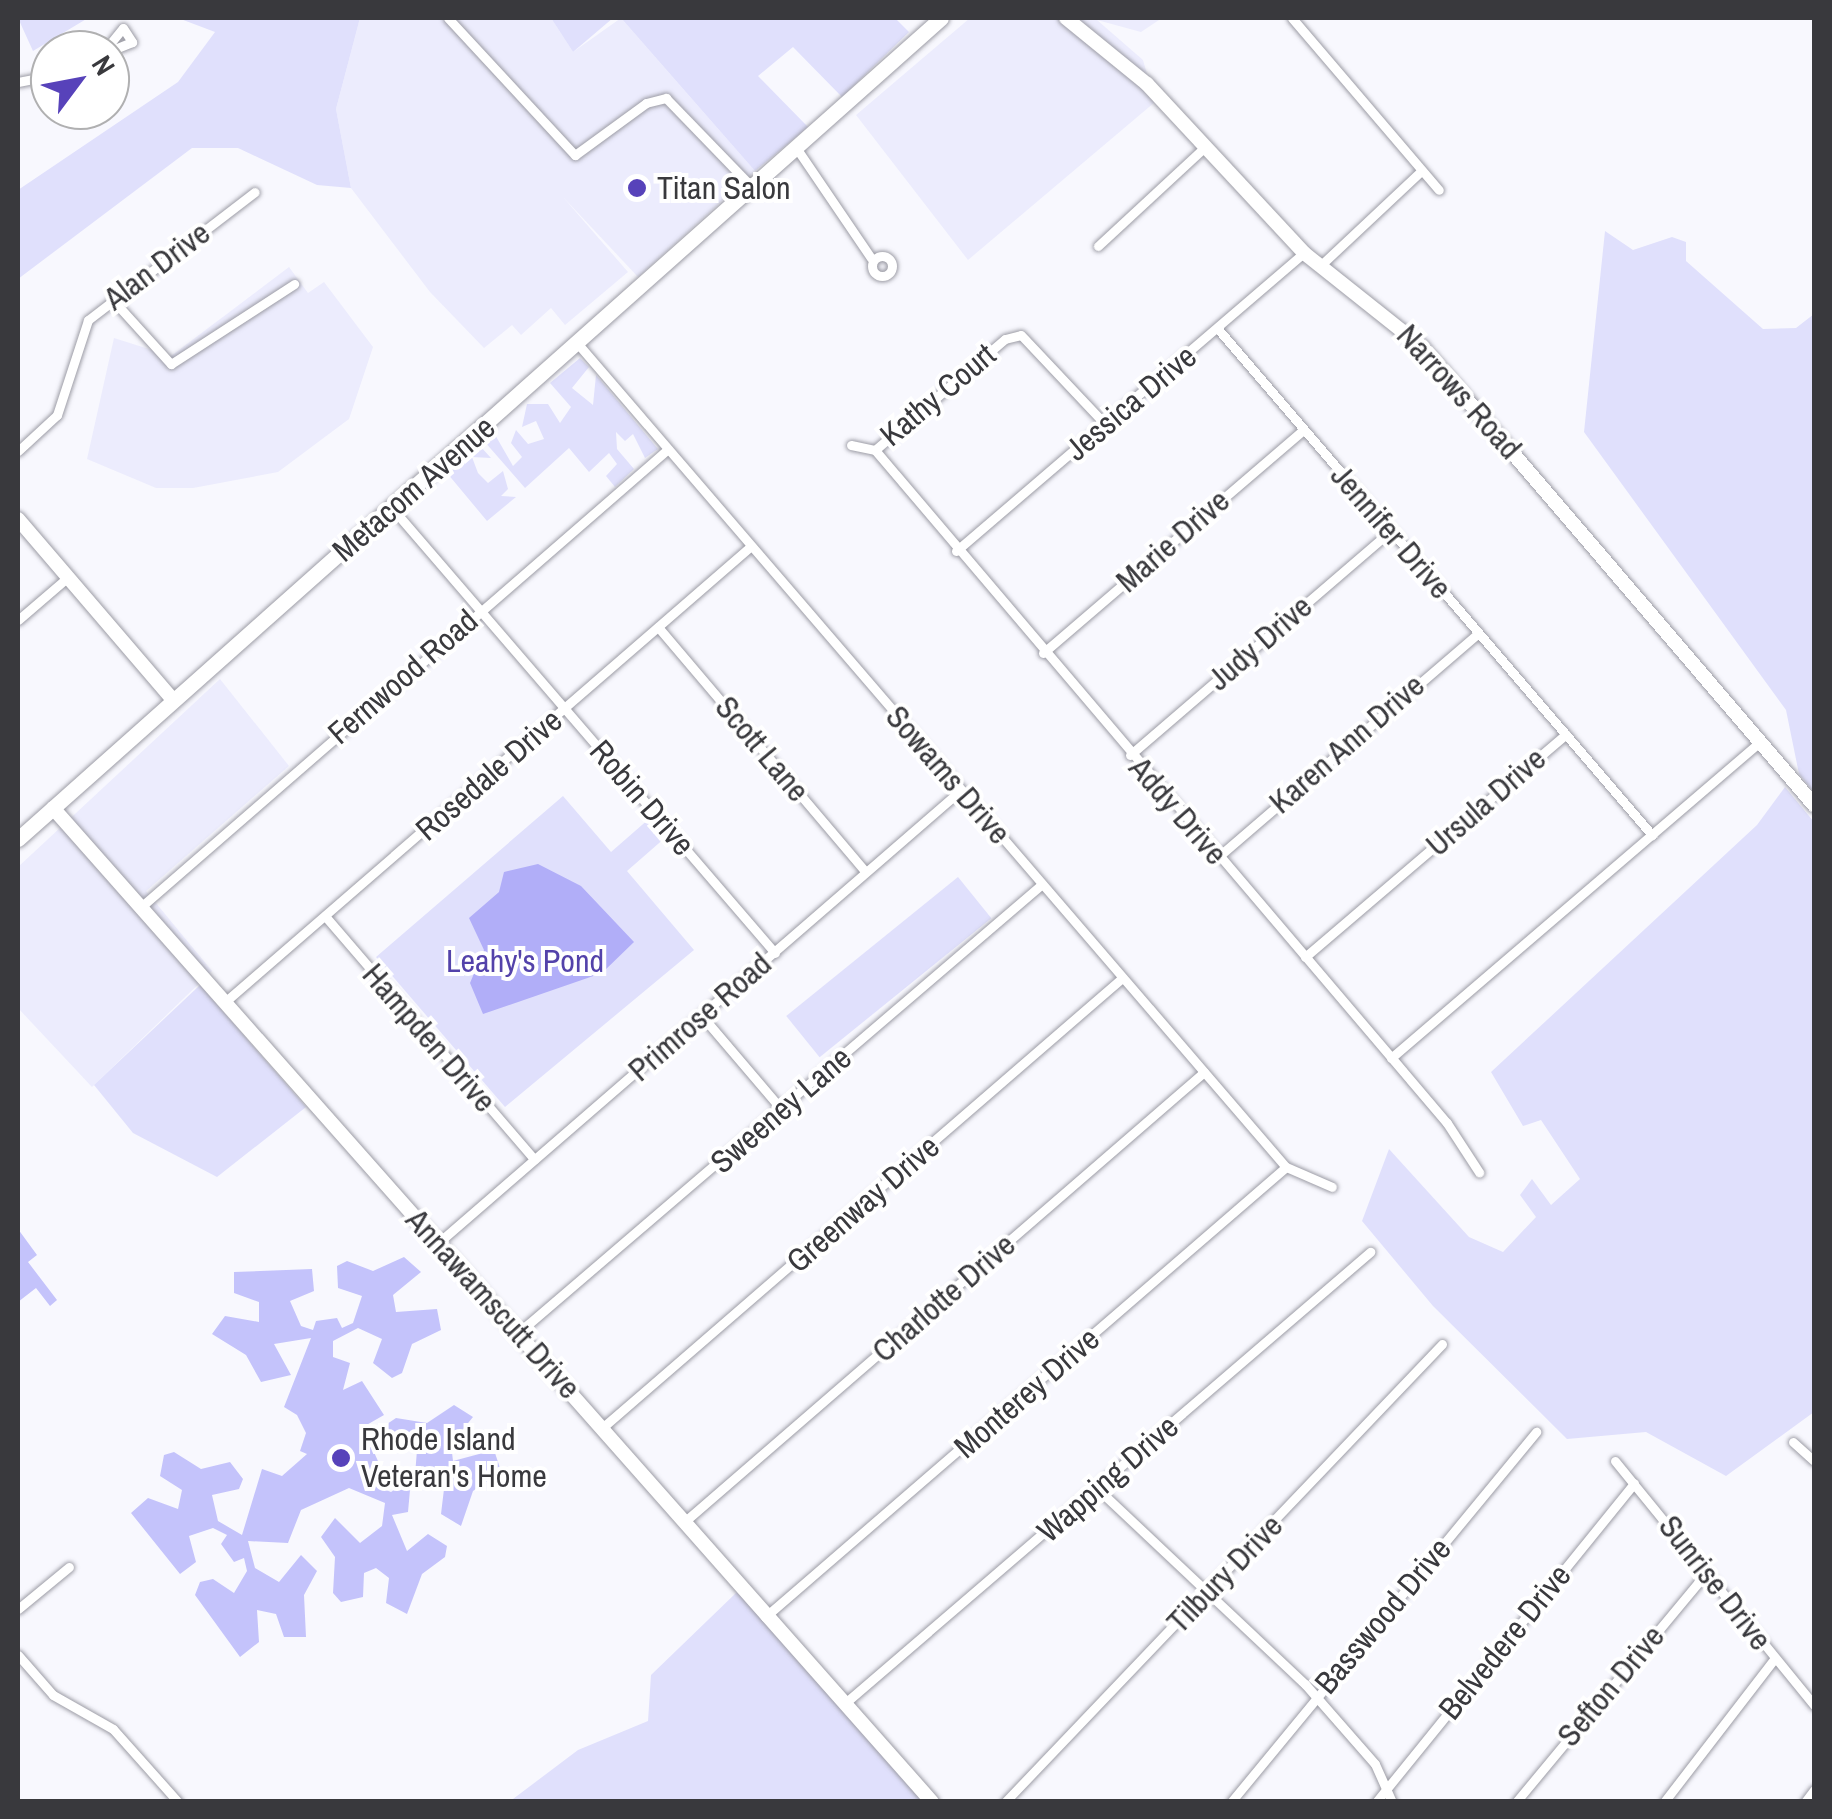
<!DOCTYPE html>
<html>
<head>
<meta charset="utf-8">
<style>
  body { margin:0 }
  #map { position:relative; width:1832px; height:1819px; overflow:hidden; background:#f8f8fe; font-family:"Archivo Narrow",sans-serif }
  div>[style] { position:absolute }
  [style*='--x'] { left:calc(var(--x)*1px); top:calc(var(--y)*1px); width:calc(var(--w)*1px); rotate:calc(var(--a)*1deg) }
  .built>* { inset:0; background:#ececfd }
  .green>* { inset:0; background:#e0e0fc; transform-origin:0 0 }
  .water>* { inset:0; background:#b1aef8 }
  .building>* { inset:0; background:#c4c3fb }
  .roads { filter:drop-shadow(0 0 2px #9c9ca5) drop-shadow(0 0 2px #9c9ca5) }
  .street>* { height:9px; margin:-4.5px; padding:0 4.5px; transform-origin:4.5px; border-radius:4.5px; background:#fff }
  .street>.ring { margin:-4.5px; padding:0; box-sizing:content-box; background:none; border:9px solid #fff; border-radius:50% }
  .secondary>* { height:14px; margin:-7px; padding:0 7px; transform-origin:7px; border-radius:7px; background:#fff }
  .primary>* { height:15px; margin:-7.5px; padding:0 7.5px; transform-origin:7.5px; border-radius:7.5px; background:#fff }
  .dots>* { width:28px; height:28px; translate:-50% -50%; box-sizing:border-box; border:5px solid #fff; border-radius:50% }
  span { translate:-50% -50%; white-space:nowrap; text-align:center; line-height:1.15; -webkit-text-stroke:8px #fff; paint-order:stroke }
  .poi-label { font-size:32px; color:#39393d }
  .left { translate:0 -50%; text-align:left }
  .street-label { font-size:32px; color:#39393d }
  .park-label { font-size:32px; color:#5342aa }
  .frame { position:absolute; inset:0; border:20px solid #39393d; pointer-events:none }
  .north { position:absolute; left:30px; top:30px; width:100px; height:100px; box-sizing:border-box; background:#fff; border:2px solid #b0b0b1; border-radius:50%; rotate:58deg; font-size:28px; font-weight:700; line-height:40px; text-align:center; color:#39393d }
  .north::after { content:''; display:block; margin:auto; width:35px; height:45px; background:#5742ba; clip-path:polygon(50% 0,100% 100%,50% 72%,0 100%) }
</style>
</head>
<body>
<div id="map">
  <div class="built">
    <i style="clip-path:polygon(360px 18px,551px 18px,573px 52px,621px 18px,755px 171px,638px 277px,563px 197px,628px 272px,565px 325px,551px 308px,521px 335px,512px 325px,484px 348px,430px 292px,351px 188px,336px 109px)"></i>
    <i style="clip-path:polygon(970px 18px,1162px 18px,1141px 32px,1097px 20px,1143px 60px,1155px 102px,968px 260px,856px 115px)"></i>
    <i style="clip-path:polygon(289px 267px,308px 293px,324px 282px,373px 347px,349px 419px,278px 472px,193px 488px,156px 488px,87px 459px,114px 338px,171px 356px)"></i>
    <i style="clip-path:polygon(220px 679px,289px 766px,146px 891px,212px 971px,92px 1087px,18px 1008px,18px 867px)"></i>
  </div>
  <div class="green">
    <i style="clip-path:polygon(18px 18px,88px 18px,33px 51px)"></i>
    <i style="clip-path:polygon(178px 18px,360px 18px,336px 109px,351px 188px,317px 185px,238px 148px,192px 148px,18px 279px,18px 190px,178px 82px,215px 32px)"></i>
    <i style="clip-path:polygon(551px 18px,613px 18px,573px 52px)"></i>
    <i style="clip-path:polygon(621px 18px,895px 18px,909px 32px,842px 97px,793px 47px,758px 76px,808px 127px,755px 171px)"></i>
    <i style="clip-path:polygon(1605px 231px,1633px 250px,1672px 237px,1686px 242px,1686px 261px,1763px 329px,1796px 328px,1814px 314px,1814px 792px,1799px 774px,1786px 710px,1584px 432px)"></i>
    <i style="clip-path:polygon(580px 358px,589px 367px,572px 388px,593px 405px,596px 375px,658px 449px,645px 458px,633px 434px,625px 441px,616px 432px,617px 449px,634px 469px,615px 487px,606px 476px,617px 464px,609px 453px,589px 472px,569px 448px,525px 488px,484px 441px,494px 433px,513px 466px,522px 457px,511px 443px,516px 430px,528px 444px,544px 439px,536px 421px,522px 427px,527px 404px,548px 404px,560px 423px,571px 407px,550px 383px)"></i>
    <i style="clip-path:polygon(480px 446px,491px 458px,472px 457px,478px 473px,488px 483px,503px 471px,508px 489px,501px 496px,516px 497px,487px 521px,447px 473px)"></i>
    <i style="clip-path:polygon(1785px 787px,1814px 822px,1814px 1412px,1726px 1476px,1646px 1432px,1567px 1439px,1433px 1306px,1362px 1221px,1389px 1149px,1469px 1237px,1503px 1252px,1536px 1217px,1520px 1195px,1532px 1179px,1551px 1205px,1580px 1179px,1541px 1120px,1523px 1126px,1491px 1072px,1757px 825px)"></i>
    <i style="clip-path:polygon(563px 796px,611px 852px,650px 818px,666px 837px,627px 871px,694px 950px,505px 1107px,376px 957px)"></i>
    <i style="left:958px;top:877px;width:53px;height:221px;rotate:51deg"></i>
    <i style="clip-path:polygon(200px 985px,306px 1107px,217px 1177px,133px 1133px,94px 1085px)"></i>
    <i style="clip-path:polygon(737px 1592px,930px 1802px,509px 1802px,578px 1750px,648px 1721px,651px 1675px)"></i>
  </div>
  <div class="water">
    <i style="clip-path:polygon(538px 864px,581px 886px,634px 942px,602px 973px,483px 1014px,470px 983px,484px 950px,469px 918px,499px 892px,504px 872px)"></i>
  </div>
  <div class="building">
    <i style="clip-path:polygon(18px 1229px,37px 1255px,28px 1262px,57px 1300px,50px 1306px,36px 1288px,18px 1302px)"></i>
    <i style="clip-path:polygon(404px 1257px,421px 1272px,393px 1295px,396px 1312px,437px 1309px,441px 1330px,412px 1344px,402px 1373px,392px 1378px,373px 1363px,382px 1339px,358px 1328px,333px 1341px,333px 1357px,350px 1363px,343px 1390px,362px 1381px,384px 1415px,363px 1427px,381px 1468px,374px 1485px,391px 1492px,415px 1475px,417px 1450px,393px 1446px,387px 1424px,396px 1418px,427px 1423px,454px 1405px,473px 1417px,451px 1444px,453px 1461px,494px 1450px,501px 1471px,473px 1491px,461px 1526px,441px 1514px,444px 1489px,421px 1483px,410px 1490px,408px 1512px,392px 1515px,407px 1551px,428px 1534px,447px 1546px,445px 1557px,422px 1574px,407px 1614px,386px 1603px,389px 1578px,376px 1568px,364px 1573px,363px 1597px,341px 1602px,333px 1593px,335px 1557px,321px 1537px,335px 1518px,360px 1543px,382px 1526px,385px 1503px,349px 1488px,301px 1510px,288px 1543px,248px 1541px,255px 1568px,279px 1582px,301px 1555px,317px 1571px,304px 1595px,306px 1637px,284px 1637px,276px 1614px,257px 1610px,259px 1642px,240px 1657px,195px 1595px,200px 1582px,213px 1579px,234px 1593px,247px 1571px,244px 1558px,234px 1562px,221px 1544px,227px 1535px,213px 1528px,189px 1536px,196px 1562px,180px 1574px,131px 1513px,148px 1498px,178px 1509px,182px 1490px,160px 1476px,164px 1455px,174px 1452px,201px 1469px,230px 1462px,243px 1479px,239px 1489px,212px 1495px,218px 1521px,242px 1535px,262px 1469px,282px 1476px,307px 1454px,300px 1451px,306px 1433px,297px 1415px,284px 1407px,311px 1338px,274px 1344px,291px 1375px,261px 1382px,246px 1355px,212px 1334px,225px 1316px,259px 1322px,259px 1302px,234px 1293px,234px 1272px,312px 1269px,314px 1291px,290px 1301px,301px 1326px,313px 1330px,316px 1321px,337px 1318px,342px 1328px,353px 1323px,362px 1296px,338px 1288px,337px 1266px,347px 1261px,373px 1271px)"></i>
  </div>
  <div class="roads">
    <div class="street">
      <i style="--x:448;--y:18;--w:187;--a:47.2"></i>
      <i style="--x:575;--y:155;--w:88;--a:-36.2"></i>
      <i style="--x:646;--y:103;--w:21;--a:-14"></i>
      <i style="--x:666;--y:98;--w:125;--a:46"></i>
      <i style="--x:1292;--y:18;--w:226;--a:49.5"></i>
      <i style="--x:105;--y:50;--w:28;--a:-51"></i>
      <i style="--x:123;--y:28;--w:17;--a:57"></i>
      <i style="--x:132;--y:42;--w:24;--a:158"></i>
      <i style="--x:18;--y:82;--w:33;--a:-11"></i>
      <i style="--x:797;--y:149;--w:132;--a:55.8"></i>
      <i style="--x:1098;--y:246;--w:147;--a:-42.8"></i>
      <i class="ring" style="left:872px;top:256px;width:11px;height:11px"></i>
      <i style="--x:1321;--y:265;--w:137;--a:-43.2"></i>
      <i style="--x:112;--y:299;--w:88;--a:47.8"></i>
      <i style="--x:171;--y:364;--w:147;--a:-33"></i>
      <i style="--x:1218;--y:329;--w:667;--a:49.38"></i>
      <i style="--x:578;--y:344;--w:1086;--a:49.3"></i>
      <i style="--x:1286;--y:1167;--w:50;--a:23.5"></i>
      <i style="--x:851;--y:445;--w:25;--a:12"></i>
      <i style="--x:875;--y:450;--w:171;--a:-40.5"></i>
      <i style="--x:1005;--y:339;--w:16;--a:-14"></i>
      <i style="--x:1021;--y:335;--w:122;--a:46.7"></i>
      <i style="--x:875;--y:450;--w:883;--a:49.64"></i>
      <i style="--x:1447;--y:1123;--w:59;--a:56.9"></i>
      <i style="--x:18;--y:451;--w:53;--a:-42.7"></i>
      <i style="--x:57;--y:415;--w:100;--a:-71.9"></i>
      <i style="--x:88;--y:320;--w:210;--a:-37.5"></i>
      <i style="--x:392;--y:508;--w:587;--a:49.28"></i>
      <i style="--x:956;--y:551;--w:458;--a:-40.6"></i>
      <i style="--x:18;--y:620;--w:65;--a:-40.6"></i>
      <i style="--x:658;--y:627;--w:320;--a:49.7"></i>
      <i style="--x:1043;--y:653;--w:343;--a:-40.6"></i>
      <i style="--x:1130;--y:755;--w:343;--a:-40.7"></i>
      <i style="--x:1218;--y:857;--w:343;--a:-40.7"></i>
      <i style="--x:142;--y:906;--w:695;--a:-40.98"></i>
      <i style="--x:325;--y:916;--w:321;--a:49.3"></i>
      <i style="--x:1305;--y:957;--w:343;--a:-40.5"></i>
      <i style="--x:226;--y:1001;--w:693;--a:-40.91"></i>
      <i style="--x:702;--y:1016;--w:123;--a:49.6"></i>
      <i style="--x:1391;--y:1058;--w:487;--a:-40.6"></i>
      <i style="--x:438;--y:1243;--w:692;--a:-40.9"></i>
      <i style="--x:518;--y:1333;--w:690;--a:-40.59"></i>
      <i style="--x:602;--y:1428;--w:688;--a:-40.87"></i>
      <i style="--x:1793;--y:1442;--w:28;--a:42"></i>
      <i style="--x:1615;--y:1461;--w:315;--a:50.8"></i>
      <i style="--x:1099;--y:1490;--w:283;--a:43.3"></i>
      <i style="--x:1305;--y:1684;--w:106;--a:48.8"></i>
      <i style="--x:1375;--y:1764;--w:42;--a:65.9"></i>
      <i style="--x:683;--y:1523;--w:689;--a:-40.88"></i>
      <i style="--x:18;--y:1609;--w:66;--a:-39.5"></i>
      <i style="--x:765;--y:1617;--w:688;--a:-40.82"></i>
      <i style="--x:18;--y:1655;--w:53;--a:48.8"></i>
      <i style="--x:53;--y:1695;--w:69;--a:29.5"></i>
      <i style="--x:113;--y:1729;--w:98;--a:48.3"></i>
      <i style="--x:844;--y:1704;--w:694;--a:-40.67"></i>
      <i style="--x:1005;--y:1802;--w:633;--a:-46.34"></i>
      <i style="--x:1231;--y:1802;--w:480;--a:-50.5"></i>
      <i style="--x:1376;--y:1802;--w:410;--a:-51"></i>
      <i style="--x:1516;--y:1802;--w:299;--a:-50.3"></i>
      <i style="--x:1664;--y:1802;--w:180;--a:-52.4"></i>
      <i style="--x:1805;--y:1802;--w:15;--a:-53"></i>
    </div>
    <div class="secondary">
      <i style="--x:1066;--y:18;--w:104;--a:39.2"></i>
      <i style="--x:1147;--y:84;--w:231;--a:47.1"></i>
      <i style="--x:1304;--y:253;--w:151;--a:38.5"></i>
      <i style="--x:1422;--y:347;--w:603;--a:49.44"></i>
      <i style="--x:18;--y:519;--w:238;--a:49.4"></i>
      <i style="--x:53;--y:808;--w:1327;--a:48.51"></i>
    </div>
    <div class="primary">
      <i style="--x:18;--y:839;--w:1235;--a:-41.65"></i>
    </div>
  </div>
  <div class="dots">
    <i style="left:637px;top:188px;background:#5742ba"></i>
    <i style="left:341px;top:1458px;background:#5742ba"></i>
  </div>
  <div class="poi-label">
    <span class="left" style="left:657px;top:188px">Titan Salon</span>
    <span class="left" style="left:361px;top:1458px">Rhode Island<br>Veteran's Home</span>
  </div>
  <div class="street-label">
    <span style="left:157px;top:266px;rotate:-37deg">Alan Drive</span>
    <span style="left:1459px;top:392px;rotate:48deg">Narrows Road</span>
    <span style="left:938px;top:395px;rotate:-40deg">Kathy Court</span>
    <span style="left:1131px;top:403px;rotate:-40deg">Jessica Drive</span>
    <span style="left:414px;top:489px;rotate:-41deg">Metacom Avenue</span>
    <span style="left:1391px;top:532px;rotate:49deg">Jennifer Drive</span>
    <span style="left:1173px;top:541px;rotate:-41deg">Marie Drive</span>
    <span style="left:1260px;top:643px;rotate:-41deg">Judy Drive</span>
    <span style="left:403px;top:677px;rotate:-41deg">Fernwood Road</span>
    <span style="left:1347px;top:744px;rotate:-41deg">Karen Ann Drive</span>
    <span style="left:762px;top:749px;rotate:50deg">Scott Lane</span>
    <span style="left:489px;top:775px;rotate:-41deg">Rosedale Drive</span>
    <span style="left:948px;top:775px;rotate:49deg">Sowams Drive</span>
    <span style="left:642px;top:798px;rotate:49deg">Robin Drive</span>
    <span style="left:1486px;top:802px;rotate:-41deg">Ursula Drive</span>
    <span style="left:1178px;top:811px;rotate:49deg">Addy Drive</span>
    <span style="left:700px;top:1017px;rotate:-41deg">Primrose Road</span>
    <span style="left:429px;top:1038px;rotate:49deg">Hampden Drive</span>
    <span style="left:781px;top:1110px;rotate:-41deg">Sweeney Lane</span>
    <span style="left:863px;top:1204px;rotate:-41deg">Greenway Drive</span>
    <span style="left:944px;top:1298px;rotate:-41deg">Charlotte Drive</span>
    <span style="left:493px;top:1304px;rotate:48deg">Annawamscutt Drive</span>
    <span style="left:1027px;top:1393px;rotate:-41deg">Monterey Drive</span>
    <span style="left:1108px;top:1479px;rotate:-41deg">Wapping Drive</span>
    <span style="left:1225px;top:1574px;rotate:-46deg">Tilbury Drive</span>
    <span style="left:1715px;top:1583px;rotate:52deg">Sunrise Drive</span>
    <span style="left:1383px;top:1616px;rotate:-50deg">Basswood Drive</span>
    <span style="left:1505px;top:1642px;rotate:-51deg">Belvedere Drive</span>
    <span style="left:1611px;top:1686px;rotate:-50deg">Sefton Drive</span>
  </div>
  <div class="park-label">
    <span style="left:525px;top:961px">Leahy's Pond</span>
  </div>
  <div class="frame"></div>
  <div class="north">N</div>
</div>
</body>
</html>
